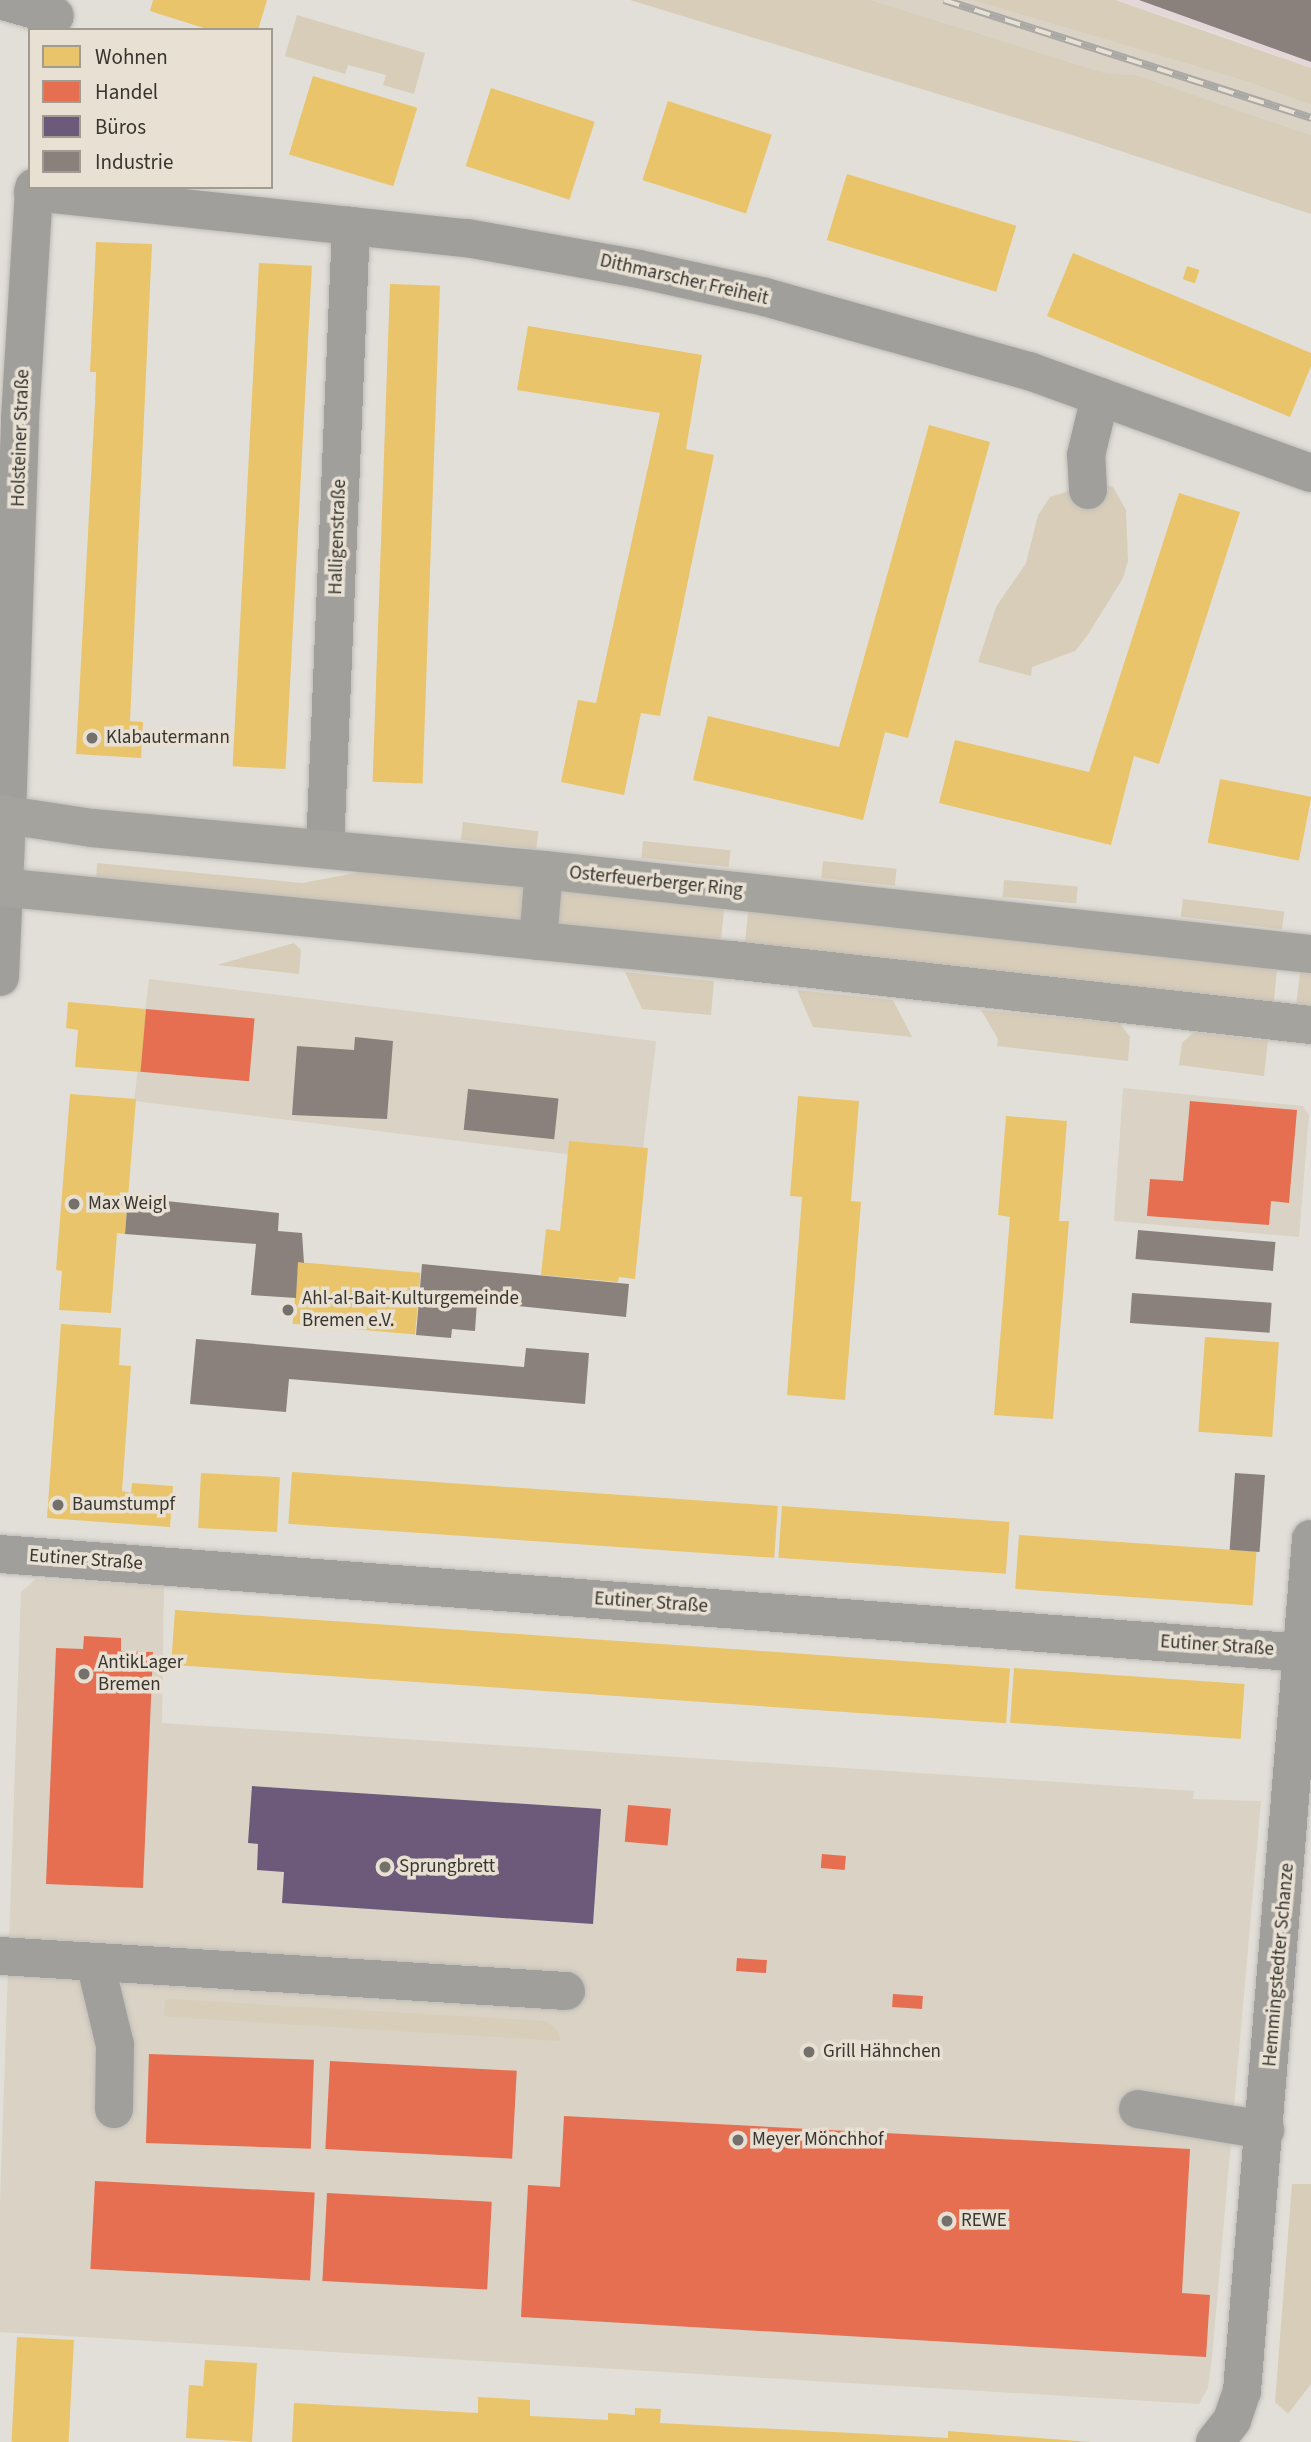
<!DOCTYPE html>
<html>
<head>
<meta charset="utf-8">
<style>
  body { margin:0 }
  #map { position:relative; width:1311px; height:2442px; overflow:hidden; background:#e2dfd8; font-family:"Source Sans 3",sans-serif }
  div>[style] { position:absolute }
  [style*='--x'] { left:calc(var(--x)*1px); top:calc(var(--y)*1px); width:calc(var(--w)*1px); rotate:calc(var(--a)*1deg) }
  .built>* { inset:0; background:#d9d2c5; transform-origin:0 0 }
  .industrial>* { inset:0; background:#e5d7d9 }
  .green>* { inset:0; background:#d8cdb9; transform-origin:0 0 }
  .homes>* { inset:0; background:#e9c46a; transform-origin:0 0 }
  .shops>* { inset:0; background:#e76f51; transform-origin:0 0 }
  .offices>* { inset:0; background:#6d597a }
  .industry>* { inset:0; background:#8a817c; transform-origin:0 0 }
  .roads { filter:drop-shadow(0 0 2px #bfbcb7) drop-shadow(0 0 2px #bfbcb7) }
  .minor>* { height:38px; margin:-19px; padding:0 19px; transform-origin:19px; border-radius:19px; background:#a19f9c }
  .major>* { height:38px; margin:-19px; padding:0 19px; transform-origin:19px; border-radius:19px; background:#a4a39d }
  .rail>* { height:8px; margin-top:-4px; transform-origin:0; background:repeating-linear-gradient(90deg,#e7e0d3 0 16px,#aaa8a4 0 32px); box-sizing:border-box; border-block:2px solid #aaa8a4 }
  .dots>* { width:19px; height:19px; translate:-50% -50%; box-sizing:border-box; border:4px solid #e7e0d3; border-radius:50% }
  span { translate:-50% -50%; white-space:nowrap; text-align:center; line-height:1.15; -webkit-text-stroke:7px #e7e0d3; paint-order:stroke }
  .street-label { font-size:19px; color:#383530 }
  .poi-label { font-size:19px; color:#383530 }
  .left { translate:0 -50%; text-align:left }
  .legend { position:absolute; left:28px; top:28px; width:245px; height:161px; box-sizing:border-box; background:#e7e0d3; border:2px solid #a19c92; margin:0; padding:9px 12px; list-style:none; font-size:21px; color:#383530 }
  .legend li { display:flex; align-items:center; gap:14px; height:35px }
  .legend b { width:35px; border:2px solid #a19c92 }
</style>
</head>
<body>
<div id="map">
  <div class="built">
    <i style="clip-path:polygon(871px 0,972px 0,1245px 81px,1311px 105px,1311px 135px,1136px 75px,1105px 73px)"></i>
    <i style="left:149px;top:979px;width:511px;height:123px;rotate:7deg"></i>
    <i style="clip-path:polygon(1123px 1088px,1303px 1106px,1309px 1115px,1299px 1237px,1114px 1221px)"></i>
    <i style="clip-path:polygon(36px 1579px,164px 1586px,162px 1723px,1194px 1791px,1193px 1799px,1261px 1801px,1212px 2357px,1208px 2388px,1199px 2404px,0 2332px,0 2203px,21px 1592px)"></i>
  </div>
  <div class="industrial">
    <i style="clip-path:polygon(1115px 0,1311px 0,1311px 68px,1211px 31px)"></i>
  </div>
  <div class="green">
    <i style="clip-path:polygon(630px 0,871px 0,1105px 73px,1136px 75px,1311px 135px,1311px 214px,1072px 135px)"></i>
    <i style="clip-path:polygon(972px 0,1115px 0,1311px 68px,1311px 105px,1245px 81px)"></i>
    <i style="clip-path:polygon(297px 15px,425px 53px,414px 94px,383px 85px,386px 75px,348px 65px,345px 74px,285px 56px)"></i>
    <i style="clip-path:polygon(1098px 482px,1113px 487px,1126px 510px,1128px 561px,1123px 578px,1087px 636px,1075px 651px,1032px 667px,1031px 676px,978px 662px,996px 607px,1026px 563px,1038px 515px,1050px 497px)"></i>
    <i style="left:463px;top:822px;width:76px;height:18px;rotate:7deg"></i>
    <i style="left:643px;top:841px;width:88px;height:17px;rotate:6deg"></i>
    <i style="left:823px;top:861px;width:74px;height:17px;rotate:6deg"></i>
    <i style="clip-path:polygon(97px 863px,302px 883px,372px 870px,525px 884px,521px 923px,96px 883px)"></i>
    <i style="left:1004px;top:880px;width:74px;height:17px;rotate:5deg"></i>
    <i style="left:560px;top:883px;width:166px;height:49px;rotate:6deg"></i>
    <i style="left:1183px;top:899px;width:102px;height:18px;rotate:7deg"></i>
    <i style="left:749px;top:904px;width:532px;height:48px;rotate:6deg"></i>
    <i style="clip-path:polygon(294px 943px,301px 950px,299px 974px,217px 965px)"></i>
    <i style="clip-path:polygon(1301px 965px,1311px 967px,1311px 1016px,1295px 1014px)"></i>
    <i style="clip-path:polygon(625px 972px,714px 981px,711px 1015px,642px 1009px)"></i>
    <i style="clip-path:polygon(797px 990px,893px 1000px,912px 1037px,813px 1027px)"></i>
    <i style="clip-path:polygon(981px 1010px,1120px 1023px,1130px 1037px,1128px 1061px,997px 1046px,998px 1039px)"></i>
    <i style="clip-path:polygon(1194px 1032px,1268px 1041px,1264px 1076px,1179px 1065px,1182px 1043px)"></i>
    <i style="clip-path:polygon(170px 1999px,545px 2021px,558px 2030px,561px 2041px,170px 2017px,164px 2016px,165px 2001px)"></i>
    <i style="clip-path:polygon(1292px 2184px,1311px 2184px,1311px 2384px,1288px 2414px,1275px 2402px)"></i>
  </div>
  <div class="homes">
    <i style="clip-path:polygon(153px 0,267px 0,258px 30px,210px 30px,150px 11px)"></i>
    <i style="left:313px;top:76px;width:109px;height:82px;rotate:17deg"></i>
    <i style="left:491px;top:88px;width:109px;height:82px;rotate:18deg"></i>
    <i style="left:668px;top:101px;width:109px;height:83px;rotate:18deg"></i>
    <i style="left:847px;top:174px;width:177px;height:69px;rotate:17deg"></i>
    <i style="clip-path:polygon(96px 242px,152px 244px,130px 721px,143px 722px,141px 758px,76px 754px,95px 404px,96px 372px,90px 372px)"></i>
    <i style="clip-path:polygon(1073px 253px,1311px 353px,1311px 366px,1290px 417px,1047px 316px)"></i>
    <i style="left:259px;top:263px;width:53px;height:504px;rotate:3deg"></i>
    <i style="left:1187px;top:266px;width:13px;height:14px;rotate:18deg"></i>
    <i style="left:390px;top:284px;width:50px;height:498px;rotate:2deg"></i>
    <i style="clip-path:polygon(528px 326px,702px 355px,686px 449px,714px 455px,660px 716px,641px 713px,624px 795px,561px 782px,578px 700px,596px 703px,660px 413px,517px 390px)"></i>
    <i style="clip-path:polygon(929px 425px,990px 442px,908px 738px,885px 732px,863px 820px,693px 780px,708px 716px,839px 747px)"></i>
    <i style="clip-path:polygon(1179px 493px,1240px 512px,1159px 764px,1134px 756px,1111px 845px,939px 803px,955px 740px,1089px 772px)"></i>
    <i style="left:1220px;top:779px;width:93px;height:65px;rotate:11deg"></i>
    <i style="clip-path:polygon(68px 1002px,146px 1009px,141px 1072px,75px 1067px,78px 1030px,66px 1028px)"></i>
    <i style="clip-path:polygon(70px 1094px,136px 1099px,125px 1234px,117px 1233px,111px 1313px,59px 1310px,62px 1271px,56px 1270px)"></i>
    <i style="clip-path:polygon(798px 1096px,859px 1101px,851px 1201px,861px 1202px,845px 1400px,787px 1395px,802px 1197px,790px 1196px)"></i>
    <i style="clip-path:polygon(1006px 1116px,1067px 1121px,1059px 1221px,1069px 1221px,1053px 1419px,994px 1415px,1010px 1217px,998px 1215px)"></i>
    <i style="clip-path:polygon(569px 1141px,648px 1148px,635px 1279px,619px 1277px,618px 1282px,541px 1275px,546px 1229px,560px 1231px)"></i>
    <i style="left:298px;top:1262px;width:123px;height:62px;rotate:5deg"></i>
    <i style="clip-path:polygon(61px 1324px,121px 1328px,119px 1365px,131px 1366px,122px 1491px,131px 1493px,132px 1483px,173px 1486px,170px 1527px,47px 1518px)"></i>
    <i style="left:1205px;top:1337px;width:74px;height:95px;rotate:4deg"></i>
    <i style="left:292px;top:1472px;width:487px;height:52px;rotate:4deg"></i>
    <i style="left:201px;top:1473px;width:79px;height:55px;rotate:3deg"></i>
    <i style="left:782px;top:1506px;width:228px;height:52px;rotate:4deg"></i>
    <i style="left:1019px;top:1535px;width:238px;height:54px;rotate:4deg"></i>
    <i style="left:175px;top:1610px;width:837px;height:55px;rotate:4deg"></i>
    <i style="left:1014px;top:1668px;width:231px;height:55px;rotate:4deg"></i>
    <i style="left:17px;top:2337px;width:57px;height:105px;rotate:3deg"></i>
    <i style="clip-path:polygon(205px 2360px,257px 2363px,252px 2442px,186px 2438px,189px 2385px,203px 2386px)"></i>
    <i style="clip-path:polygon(478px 2397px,530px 2400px,530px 2416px,608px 2420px,608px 2413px,635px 2415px,635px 2408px,661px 2409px,660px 2423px,948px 2438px,948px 2431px,1091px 2442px,292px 2442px,294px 2403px,478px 2413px)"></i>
  </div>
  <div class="shops">
    <i style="left:146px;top:1009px;width:109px;height:63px;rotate:5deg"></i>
    <i style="clip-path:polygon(1190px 1101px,1297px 1110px,1289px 1203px,1271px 1201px,1269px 1225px,1147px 1216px,1150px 1179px,1183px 1181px)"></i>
    <i style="clip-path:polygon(84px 1636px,121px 1638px,121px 1651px,153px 1652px,143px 1888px,46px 1884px,56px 1648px,83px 1649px)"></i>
    <i style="left:628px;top:1805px;width:43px;height:37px;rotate:5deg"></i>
    <i style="left:822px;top:1854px;width:24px;height:14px;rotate:5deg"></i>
    <i style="left:737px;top:1958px;width:30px;height:13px;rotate:4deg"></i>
    <i style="left:893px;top:1994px;width:30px;height:13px;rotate:4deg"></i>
    <i style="left:149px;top:2054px;width:165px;height:89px;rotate:2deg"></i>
    <i style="left:330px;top:2061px;width:187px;height:88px;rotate:3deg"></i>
    <i style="clip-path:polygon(564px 2116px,1190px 2149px,1182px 2293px,1210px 2295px,1206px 2357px,521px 2317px,528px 2185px,560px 2187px)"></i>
    <i style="left:95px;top:2181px;width:220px;height:88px;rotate:3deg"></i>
    <i style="left:327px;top:2193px;width:165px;height:88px;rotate:3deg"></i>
  </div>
  <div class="offices">
    <i style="clip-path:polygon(252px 1786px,601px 1809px,593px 1924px,282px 1903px,284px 1872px,257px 1870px,258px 1844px,248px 1843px)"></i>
  </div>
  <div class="industry">
    <i style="clip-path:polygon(1139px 0,1311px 0,1311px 62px,1214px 27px)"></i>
    <i style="clip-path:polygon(355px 1037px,393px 1041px,387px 1119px,292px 1115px,297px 1046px,354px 1050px)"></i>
    <i style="left:468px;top:1089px;width:91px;height:41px;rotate:6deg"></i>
    <i style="clip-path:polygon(128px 1197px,279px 1213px,278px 1231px,302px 1233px,304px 1263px,298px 1262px,296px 1298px,251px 1295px,256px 1244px,125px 1234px)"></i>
    <i style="left:1138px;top:1230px;width:138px;height:29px;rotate:5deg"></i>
    <i style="clip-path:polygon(422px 1264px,629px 1284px,626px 1317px,477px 1302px,475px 1331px,452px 1329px,451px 1338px,416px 1335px)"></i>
    <i style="left:1132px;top:1293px;width:140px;height:30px;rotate:4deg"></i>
    <i style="clip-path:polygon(196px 1339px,524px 1367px,526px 1348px,589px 1353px,585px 1404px,289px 1379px,286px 1412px,190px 1404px)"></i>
    <i style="left:1235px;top:1473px;width:30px;height:77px;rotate:4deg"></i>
  </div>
  <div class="roads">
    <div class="minor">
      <i style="--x:0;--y:0;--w:57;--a:16.2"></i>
      <i style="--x:33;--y:192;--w:436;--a:6.1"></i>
      <i style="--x:467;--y:238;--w:175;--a:10.2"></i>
      <i style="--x:639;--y:269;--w:129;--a:12.5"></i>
      <i style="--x:765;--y:297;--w:274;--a:15.7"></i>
      <i style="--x:1029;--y:371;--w:300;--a:19.9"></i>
      <i style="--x:1088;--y:490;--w:35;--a:-93"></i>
      <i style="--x:1086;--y:455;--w:60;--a:-76.4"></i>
      <i style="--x:7;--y:815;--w:396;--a:-88.1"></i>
      <i style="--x:20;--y:419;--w:232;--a:-86.5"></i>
      <i style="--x:325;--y:849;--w:624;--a:-87.61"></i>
      <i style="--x:0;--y:977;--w:90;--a:-87.5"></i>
      <i style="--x:0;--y:1554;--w:1307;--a:4.34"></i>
      <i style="--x:0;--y:1956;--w:567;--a:3.54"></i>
      <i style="--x:95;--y:1962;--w:85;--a:76.5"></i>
      <i style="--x:115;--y:2045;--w:64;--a:90.9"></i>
      <i style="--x:1138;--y:2109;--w:129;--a:9.4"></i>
      <i style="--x:1215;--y:2442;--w:28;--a:-52"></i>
      <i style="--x:1232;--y:2420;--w:31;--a:-71"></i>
      <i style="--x:1242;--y:2391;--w:855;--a:-85.37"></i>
    </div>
    <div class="major">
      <i style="--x:0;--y:814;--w:93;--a:8.7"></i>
      <i style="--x:92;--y:828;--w:454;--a:5.3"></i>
      <i style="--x:544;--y:870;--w:772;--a:6.25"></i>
      <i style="--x:0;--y:887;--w:736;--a:5.7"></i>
      <i style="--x:732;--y:960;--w:583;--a:6.41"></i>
      <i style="--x:4;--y:887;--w:72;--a:-87.6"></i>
      <i style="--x:538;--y:941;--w:71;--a:-85.2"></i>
    </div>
  </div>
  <div class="rail">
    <i style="--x:944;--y:0;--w:386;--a:17.8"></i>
  </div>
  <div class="dots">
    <i style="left:92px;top:738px;background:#74706b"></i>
    <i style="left:74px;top:1204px;background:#74706b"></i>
    <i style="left:288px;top:1310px;background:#74706b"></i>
    <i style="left:58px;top:1505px;background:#74706b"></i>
    <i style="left:84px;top:1674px;background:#74706b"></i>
    <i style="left:385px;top:1867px;background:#74706b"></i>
    <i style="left:809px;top:2052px;background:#74706b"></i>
    <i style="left:738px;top:2140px;background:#74706b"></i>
    <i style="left:947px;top:2221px;background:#74706b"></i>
  </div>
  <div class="street-label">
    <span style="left:684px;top:280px;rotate:13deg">Dithmarscher Freiheit</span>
    <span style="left:21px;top:438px;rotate:-88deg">Holsteiner Straße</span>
    <span style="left:338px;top:537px;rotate:-88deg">Halligenstraße</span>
    <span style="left:656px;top:882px;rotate:6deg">Osterfeuerberger Ring</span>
    <span style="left:86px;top:1560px;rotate:4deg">Eutiner Straße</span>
    <span style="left:651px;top:1603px;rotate:4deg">Eutiner Straße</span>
    <span style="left:1217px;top:1646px;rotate:4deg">Eutiner Straße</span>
    <span style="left:1279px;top:1965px;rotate:-85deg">Hemmingstedter Schanze</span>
  </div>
  <div class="poi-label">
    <span class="left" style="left:106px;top:738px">Klabautermann</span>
    <span class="left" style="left:88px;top:1204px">Max Weigl</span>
    <span class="left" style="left:302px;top:1310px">Ahl-al-Bait-Kulturgemeinde<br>Bremen e.V.</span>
    <span class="left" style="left:72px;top:1505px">Baumstumpf</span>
    <span class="left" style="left:98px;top:1674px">AntikLager<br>Bremen</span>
    <span class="left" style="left:399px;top:1867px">Sprungbrett</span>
    <span class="left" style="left:823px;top:2052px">Grill Hähnchen</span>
    <span class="left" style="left:752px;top:2140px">Meyer Mönchhof</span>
    <span class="left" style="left:961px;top:2221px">REWE</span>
  </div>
  <ul class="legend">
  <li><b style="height:19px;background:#e9c46a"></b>Wohnen</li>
  <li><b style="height:19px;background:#e76f51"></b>Handel</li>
  <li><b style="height:19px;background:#6d597a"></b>Büros</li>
  <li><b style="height:19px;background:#8a817c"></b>Industrie</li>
  </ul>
</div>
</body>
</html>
